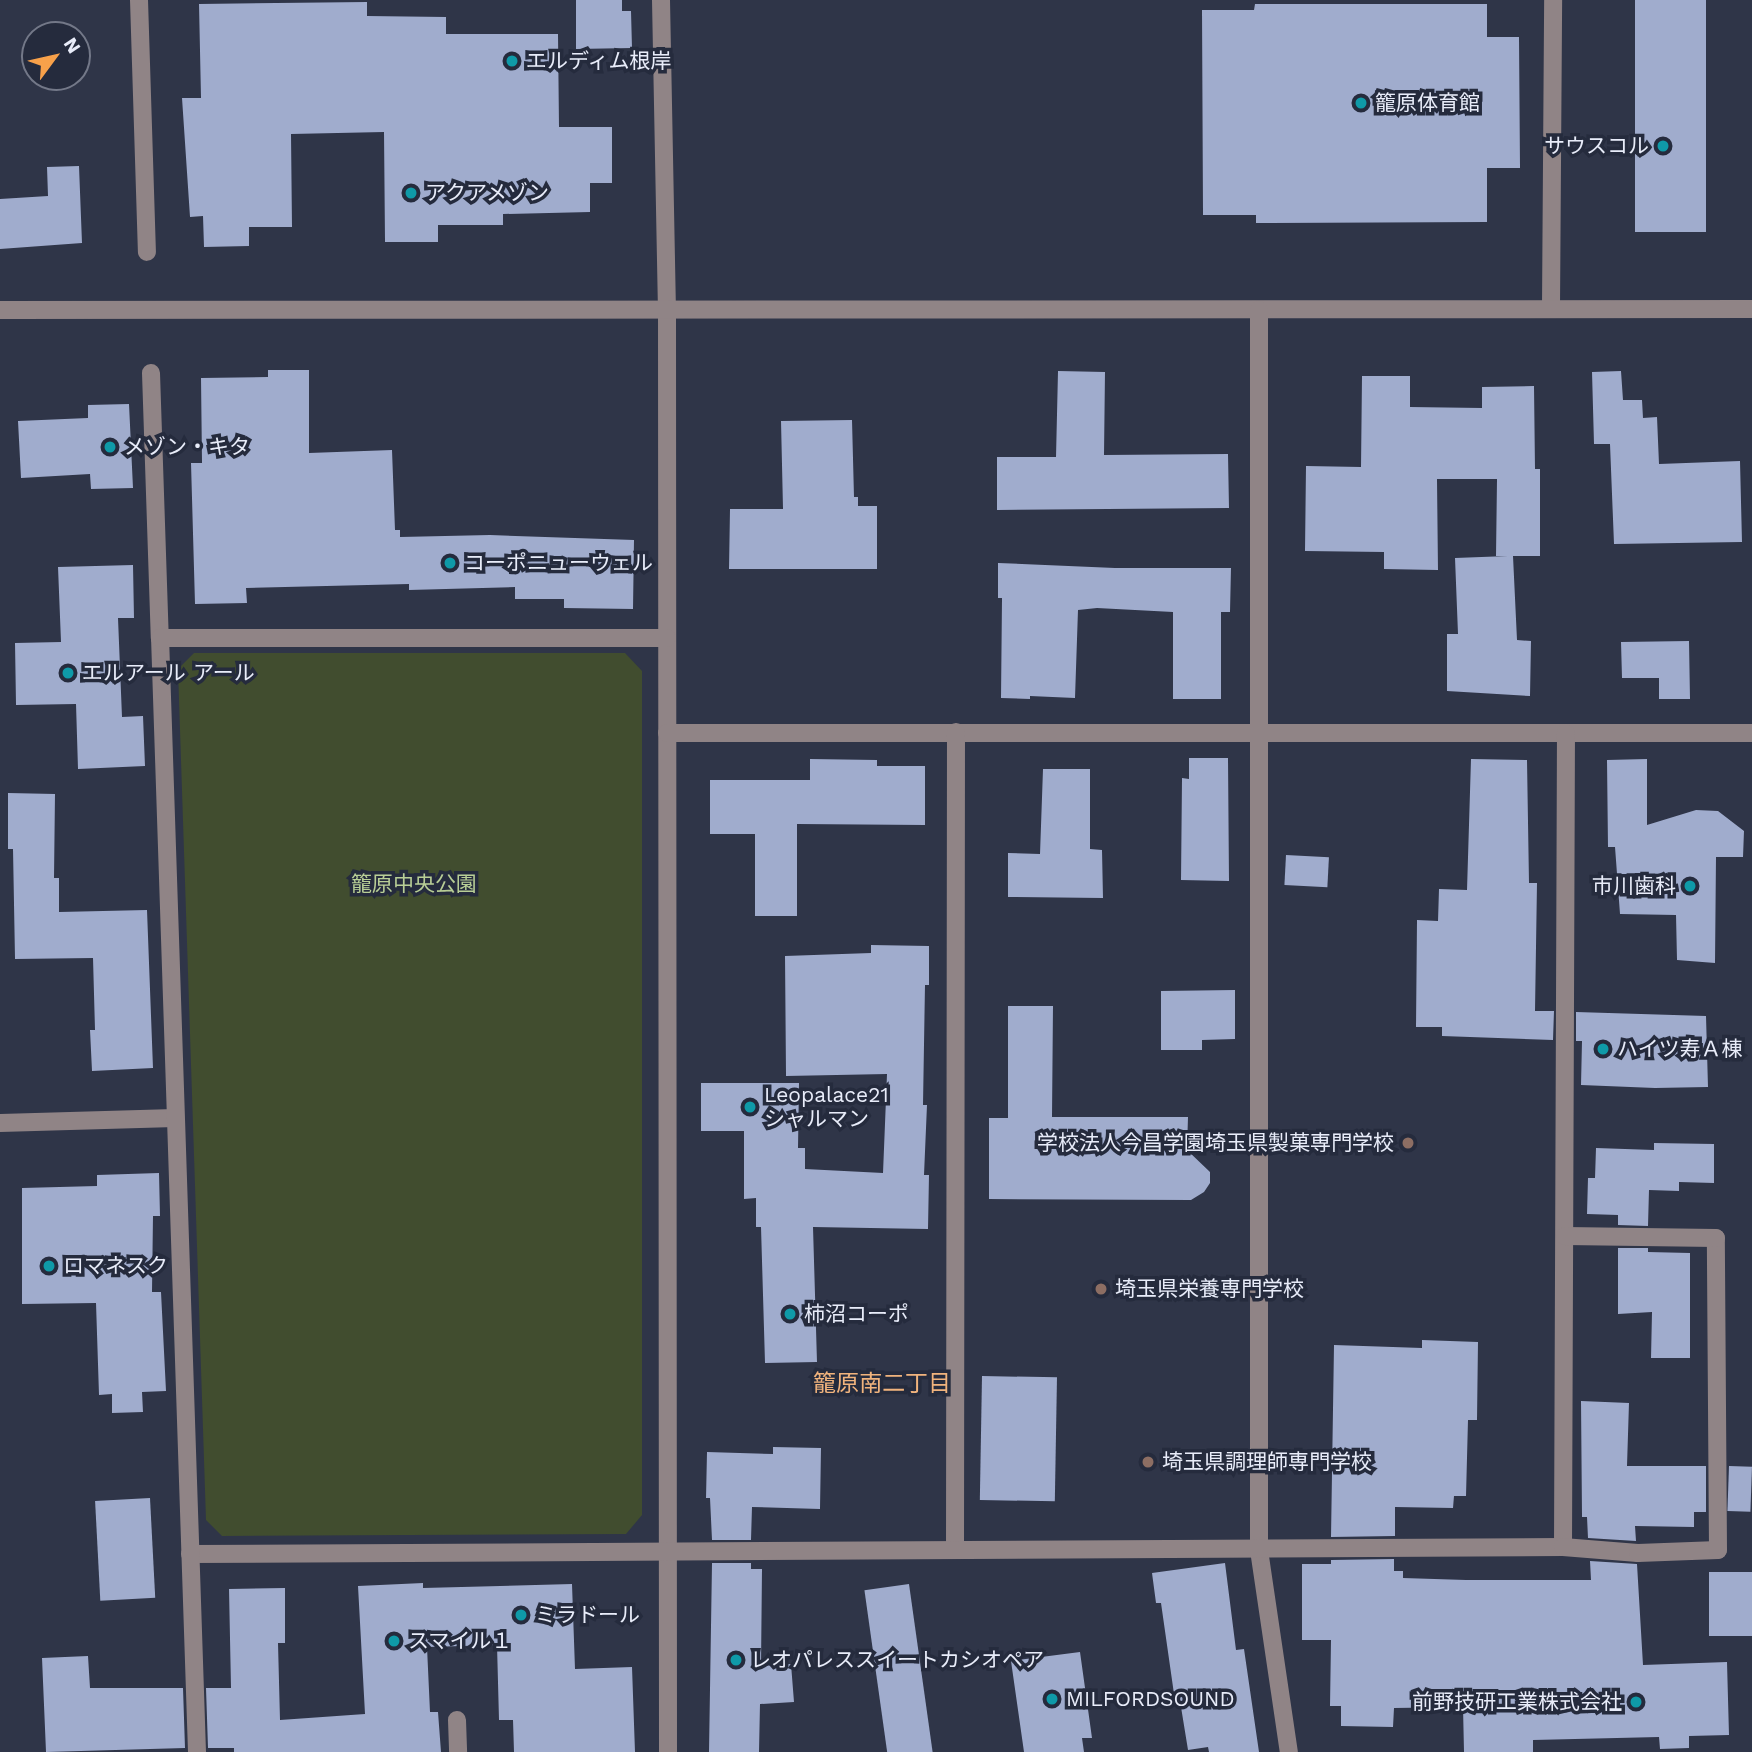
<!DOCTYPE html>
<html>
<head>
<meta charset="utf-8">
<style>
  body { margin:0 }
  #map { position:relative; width:1752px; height:1752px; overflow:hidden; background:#2f3548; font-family:"Work Sans","Noto Sans JP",sans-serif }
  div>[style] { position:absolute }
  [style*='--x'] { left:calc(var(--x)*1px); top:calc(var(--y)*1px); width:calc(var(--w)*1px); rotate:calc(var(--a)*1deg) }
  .green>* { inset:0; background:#414d2f }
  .building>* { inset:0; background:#a0accd; transform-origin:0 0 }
  .minor>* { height:18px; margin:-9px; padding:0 9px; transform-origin:9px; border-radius:9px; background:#908486 }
  .dots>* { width:19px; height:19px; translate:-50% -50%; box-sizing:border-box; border:4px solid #252b3d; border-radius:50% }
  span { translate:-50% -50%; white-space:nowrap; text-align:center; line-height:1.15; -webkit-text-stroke:7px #252b3d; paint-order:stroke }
  .poi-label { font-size:21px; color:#e8ecf9 }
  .left { translate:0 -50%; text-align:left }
  .right { translate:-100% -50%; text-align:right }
  .park-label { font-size:21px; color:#b8ce96 }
  .neighbourhood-label { font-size:23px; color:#f0b37d }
  .north { position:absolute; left:21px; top:21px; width:70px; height:70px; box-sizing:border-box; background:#252b3d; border:2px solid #737888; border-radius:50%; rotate:57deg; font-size:19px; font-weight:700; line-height:28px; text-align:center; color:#e8ecf9 }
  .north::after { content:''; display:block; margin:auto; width:24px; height:32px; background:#f8a14a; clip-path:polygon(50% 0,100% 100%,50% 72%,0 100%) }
</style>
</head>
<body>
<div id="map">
  <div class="green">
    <i style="clip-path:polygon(194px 653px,625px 653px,642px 671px,642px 1515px,626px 1534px,222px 1536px,206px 1520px,178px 669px)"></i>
  </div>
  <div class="building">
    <i style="clip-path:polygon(576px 0,622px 0,622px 11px,631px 11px,632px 48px,576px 49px)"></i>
    <i style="left:1635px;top:0;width:71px;height:232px"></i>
    <i style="clip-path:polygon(367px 2px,367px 16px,446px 17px,446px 34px,558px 34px,559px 127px,612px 127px,612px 183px,590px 183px,590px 212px,503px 214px,503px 225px,438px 225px,438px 242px,385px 242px,384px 132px,291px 134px,292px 227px,249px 227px,249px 246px,204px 247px,203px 216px,190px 217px,182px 98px,201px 98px,199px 4px)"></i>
    <i style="clip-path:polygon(1255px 4px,1487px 4px,1487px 37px,1519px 37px,1520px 168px,1487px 168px,1487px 222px,1256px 223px,1256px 215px,1203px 215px,1202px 10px,1254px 10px)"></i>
    <i style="clip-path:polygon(79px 166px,82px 243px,0 249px,0 199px,48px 196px,47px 167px)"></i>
    <i style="clip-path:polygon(268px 370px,309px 370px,309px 453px,392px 450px,395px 530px,400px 530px,400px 537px,490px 535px,634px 540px,633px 609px,564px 608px,564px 599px,515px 599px,515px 587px,409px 590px,409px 584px,246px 588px,247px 603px,195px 604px,191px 463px,202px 463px,201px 378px,268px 377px)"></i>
    <i style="clip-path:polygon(1058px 371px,1105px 372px,1104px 455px,1228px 454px,1229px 508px,997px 510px,997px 457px,1056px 457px)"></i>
    <i style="clip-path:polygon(1621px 371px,1623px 400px,1642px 400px,1643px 418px,1657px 417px,1659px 464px,1740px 461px,1742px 542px,1614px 544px,1610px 444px,1594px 444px,1592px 372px)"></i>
    <i style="clip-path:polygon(1362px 376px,1410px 376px,1410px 407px,1482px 408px,1482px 387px,1534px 386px,1535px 469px,1540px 469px,1540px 556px,1513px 556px,1517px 640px,1531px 641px,1530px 696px,1447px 691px,1447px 634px,1458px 634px,1455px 558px,1508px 556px,1496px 556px,1497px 479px,1437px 479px,1438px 570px,1384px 569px,1384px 552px,1305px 551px,1306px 466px,1361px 467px)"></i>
    <i style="clip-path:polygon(129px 404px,133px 488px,91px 489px,90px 474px,21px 478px,18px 421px,88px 418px,88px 405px)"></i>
    <i style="clip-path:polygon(852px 420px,854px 497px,858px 497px,858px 506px,877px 506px,877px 569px,729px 569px,730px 509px,783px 509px,781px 421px)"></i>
    <i style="clip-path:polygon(998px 563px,1115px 568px,1231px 568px,1230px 612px,1221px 612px,1221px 699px,1173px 699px,1173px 612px,1097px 608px,1078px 610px,1075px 698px,1030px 696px,1030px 699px,1001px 698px,1002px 598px,998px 598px)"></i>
    <i style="clip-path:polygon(133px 565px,134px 618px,118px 618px,122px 717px,143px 716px,145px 766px,78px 769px,76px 704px,16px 705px,15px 643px,61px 642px,58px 567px)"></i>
    <i style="clip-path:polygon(1689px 641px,1690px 699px,1659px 699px,1659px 678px,1622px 678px,1621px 642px)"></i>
    <i style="clip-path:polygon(1189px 758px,1228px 758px,1229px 881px,1181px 880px,1182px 778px,1189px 779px)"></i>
    <i style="clip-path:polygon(810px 759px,877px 760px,877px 766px,925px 766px,925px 825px,797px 824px,797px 916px,755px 916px,755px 834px,710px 834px,710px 780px,810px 780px)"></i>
    <i style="clip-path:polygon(1471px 759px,1527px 760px,1529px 883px,1537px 883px,1535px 1011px,1554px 1011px,1553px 1040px,1442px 1036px,1442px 1027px,1416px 1027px,1417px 920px,1438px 921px,1439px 889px,1467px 890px)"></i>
    <i style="clip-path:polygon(1647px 759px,1647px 825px,1696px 810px,1718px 811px,1744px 831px,1743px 857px,1716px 857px,1715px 963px,1677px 960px,1676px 915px,1620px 914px,1615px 847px,1608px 847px,1607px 760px)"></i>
    <i style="clip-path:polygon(1043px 769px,1090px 769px,1090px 849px,1102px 850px,1103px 898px,1008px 897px,1008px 853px,1040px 854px)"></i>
    <i style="clip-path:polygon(8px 793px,55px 794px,54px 878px,59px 878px,59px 912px,147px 910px,153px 1068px,92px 1071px,90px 1030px,95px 1030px,93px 958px,15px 959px,13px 849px,8px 849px)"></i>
    <i style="left:1286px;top:855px;width:43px;height:30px;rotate:3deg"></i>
    <i style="clip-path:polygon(871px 945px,929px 946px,929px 985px,925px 985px,923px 1105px,927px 1105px,924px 1175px,929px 1175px,928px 1229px,813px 1227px,817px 1362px,765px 1363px,761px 1227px,756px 1227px,756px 1198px,744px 1199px,744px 1131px,701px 1131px,701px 1083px,799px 1083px,798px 1148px,805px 1148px,805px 1169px,883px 1173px,887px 1074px,786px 1076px,785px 956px,871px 953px)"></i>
    <i style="clip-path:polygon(1235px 990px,1235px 1039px,1202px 1040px,1202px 1050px,1161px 1050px,1161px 991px)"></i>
    <i style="clip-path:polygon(1008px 1006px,1053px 1006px,1052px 1117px,1188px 1117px,1187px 1150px,1210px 1172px,1210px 1183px,1204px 1192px,1191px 1200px,989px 1199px,989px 1118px,1008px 1118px)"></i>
    <i style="clip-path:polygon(1576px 1012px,1706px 1016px,1708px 1087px,1655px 1088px,1581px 1085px,1582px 1041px,1576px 1041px)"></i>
    <i style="clip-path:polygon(1654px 1143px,1714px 1144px,1714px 1183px,1679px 1182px,1679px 1191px,1649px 1190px,1648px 1226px,1618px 1225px,1618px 1215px,1587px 1214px,1588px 1178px,1595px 1178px,1596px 1148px,1654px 1150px)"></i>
    <i style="clip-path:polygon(159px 1173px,160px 1216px,153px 1216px,152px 1292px,161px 1292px,166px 1391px,142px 1392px,143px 1412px,112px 1413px,112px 1394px,99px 1395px,96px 1303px,22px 1304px,22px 1188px,97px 1186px,97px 1175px)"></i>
    <i style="clip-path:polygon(1618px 1248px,1648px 1248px,1648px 1252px,1690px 1253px,1690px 1358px,1651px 1358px,1652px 1312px,1618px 1314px)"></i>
    <i style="clip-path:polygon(1422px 1340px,1478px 1342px,1477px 1420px,1468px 1420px,1466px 1496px,1454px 1496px,1453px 1508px,1395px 1507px,1395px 1536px,1331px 1537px,1334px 1345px,1422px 1348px)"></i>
    <i style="left:982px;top:1376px;width:75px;height:124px;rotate:1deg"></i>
    <i style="clip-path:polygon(1581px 1401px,1629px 1403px,1627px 1466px,1706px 1466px,1706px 1512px,1694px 1512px,1694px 1527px,1635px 1526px,1636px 1541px,1588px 1538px,1587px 1517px,1582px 1517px)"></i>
    <i style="clip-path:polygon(773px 1447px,821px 1448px,820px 1509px,752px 1507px,751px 1540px,712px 1540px,710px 1498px,706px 1498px,707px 1452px,773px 1454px)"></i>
    <i style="left:1729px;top:1466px;width:23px;height:45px;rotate:2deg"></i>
    <i style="left:150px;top:1498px;width:100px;height:55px;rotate:87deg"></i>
    <i style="clip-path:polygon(1394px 1559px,1394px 1571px,1403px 1571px,1403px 1578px,1466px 1580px,1591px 1580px,1590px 1561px,1637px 1564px,1643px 1665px,1727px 1662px,1729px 1735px,1689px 1736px,1689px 1748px,1660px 1749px,1659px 1737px,1533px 1740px,1533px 1752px,1464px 1752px,1463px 1707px,1394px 1708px,1393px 1727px,1341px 1726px,1341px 1706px,1330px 1706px,1331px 1640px,1302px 1640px,1302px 1564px,1331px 1564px,1331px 1560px)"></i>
    <i style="clip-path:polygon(712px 1563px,751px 1563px,751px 1569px,762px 1569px,761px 1666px,791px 1664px,794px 1702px,760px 1704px,759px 1752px,709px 1752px)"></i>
    <i style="clip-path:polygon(1225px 1563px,1236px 1650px,1244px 1649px,1259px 1752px,1209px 1752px,1208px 1747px,1188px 1750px,1181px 1707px,1176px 1708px,1161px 1603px,1156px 1603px,1152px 1573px)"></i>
    <i style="left:1752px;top:1572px;width:64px;height:43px;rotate:90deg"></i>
    <i style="clip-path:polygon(423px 1583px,423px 1588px,572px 1584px,575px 1669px,632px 1667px,635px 1752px,514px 1752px,513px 1720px,499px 1720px,497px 1645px,427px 1647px,430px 1712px,438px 1712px,441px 1752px,234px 1752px,234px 1748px,208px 1748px,206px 1688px,231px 1688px,229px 1589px,285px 1588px,285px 1643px,278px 1643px,280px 1720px,365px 1714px,358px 1586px)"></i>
    <i style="left:909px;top:1584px;width:170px;height:45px;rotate:82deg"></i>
    <i style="clip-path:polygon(1080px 1652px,1092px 1738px,1082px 1738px,1084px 1752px,1024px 1752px,1011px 1661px)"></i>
    <i style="clip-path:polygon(88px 1656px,90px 1688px,183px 1688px,185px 1748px,46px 1752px,42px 1658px)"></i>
  </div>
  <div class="minor">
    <i style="--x:139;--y:0;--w:252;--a:88.2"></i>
    <i style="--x:661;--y:0;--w:311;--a:88.9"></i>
    <i style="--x:667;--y:311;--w:1441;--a:89.96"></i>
    <i style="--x:1551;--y:307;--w:307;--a:-89.6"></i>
    <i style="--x:0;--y:310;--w:1752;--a:-0.03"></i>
    <i style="--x:1259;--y:310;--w:1240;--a:90"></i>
    <i style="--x:1259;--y:1550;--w:204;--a:81.6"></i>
    <i style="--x:151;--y:373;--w:265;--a:88.1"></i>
    <i style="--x:667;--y:733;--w:1085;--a:0"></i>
    <i style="--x:0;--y:1123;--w:175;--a:-1.6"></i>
    <i style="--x:1563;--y:1547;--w:814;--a:-89.79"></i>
    <i style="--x:955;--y:1549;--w:817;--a:-89.93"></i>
    <i style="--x:190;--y:1554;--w:1373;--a:-0.29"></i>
    <i style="--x:1563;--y:1547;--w:75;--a:4.6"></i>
    <i style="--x:1638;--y:1553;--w:80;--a:-2.1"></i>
    <i style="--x:1718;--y:1550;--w:312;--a:-90.4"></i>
    <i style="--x:1716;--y:1238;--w:151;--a:-179.2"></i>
    <i style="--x:457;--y:1720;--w:32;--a:88"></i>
    <i style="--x:197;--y:1752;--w:1115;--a:-91.9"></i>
    <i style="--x:160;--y:638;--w:507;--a:0"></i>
  </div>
  <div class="dots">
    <i style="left:512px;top:61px;background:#0f9aa8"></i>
    <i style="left:1361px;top:103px;background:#0f9aa8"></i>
    <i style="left:1663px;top:146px;background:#0f9aa8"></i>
    <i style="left:411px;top:193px;background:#0f9aa8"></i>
    <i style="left:110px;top:447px;background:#0f9aa8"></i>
    <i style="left:450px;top:563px;background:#0f9aa8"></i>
    <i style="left:68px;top:673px;background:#0f9aa8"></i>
    <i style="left:1690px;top:886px;background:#0f9aa8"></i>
    <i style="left:1603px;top:1049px;background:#0f9aa8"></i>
    <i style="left:750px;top:1107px;background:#0f9aa8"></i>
    <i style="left:1408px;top:1143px;background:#8d6e63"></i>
    <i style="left:49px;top:1266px;background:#0f9aa8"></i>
    <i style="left:1101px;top:1289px;background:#8d6e63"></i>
    <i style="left:790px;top:1314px;background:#0f9aa8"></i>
    <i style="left:1148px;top:1462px;background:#8d6e63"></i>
    <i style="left:521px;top:1615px;background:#0f9aa8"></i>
    <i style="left:394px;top:1641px;background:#0f9aa8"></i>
    <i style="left:736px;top:1660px;background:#0f9aa8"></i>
    <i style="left:1052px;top:1699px;background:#0f9aa8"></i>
    <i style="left:1636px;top:1702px;background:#0f9aa8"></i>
  </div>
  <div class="poi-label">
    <span class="left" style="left:526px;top:61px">エルディム根岸</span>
    <span class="left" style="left:1375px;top:103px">籠原体育館</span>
    <span class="right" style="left:1649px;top:146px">サウスコル</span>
    <span class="left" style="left:425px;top:193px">アクアメゾン</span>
    <span class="left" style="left:124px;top:447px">メゾン・キタ</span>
    <span class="left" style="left:464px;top:563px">コーポニューウェル</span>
    <span class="left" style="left:82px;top:673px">エルアール アール</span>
    <span class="right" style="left:1676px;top:886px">市川歯科</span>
    <span class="left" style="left:1617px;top:1049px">ハイツ寿Ａ棟</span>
    <span class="left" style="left:764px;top:1107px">Leopalace21<br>シャルマン</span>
    <span class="right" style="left:1394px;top:1143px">学校法人今昌学園埼玉県製菓専門学校</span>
    <span class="left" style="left:63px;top:1266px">ロマネスク</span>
    <span class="left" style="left:1115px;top:1289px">埼玉県栄養専門学校</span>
    <span class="left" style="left:804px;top:1314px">柿沼コーポ</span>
    <span class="left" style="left:1162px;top:1462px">埼玉県調理師専門学校</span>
    <span class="left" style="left:535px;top:1615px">ミラドール</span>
    <span class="left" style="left:408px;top:1641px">スマイル１</span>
    <span class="left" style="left:750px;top:1660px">レオパレススイートカシオペア</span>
    <span class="left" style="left:1066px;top:1699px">MILFORDSOUND</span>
    <span class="right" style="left:1622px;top:1702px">前野技研工業株式会社</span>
  </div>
  <div class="park-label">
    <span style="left:414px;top:884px">籠原中央公園</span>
  </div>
  <div class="neighbourhood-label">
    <span style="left:882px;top:1384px">籠原南二丁目</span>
  </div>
  <div class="north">N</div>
</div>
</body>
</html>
